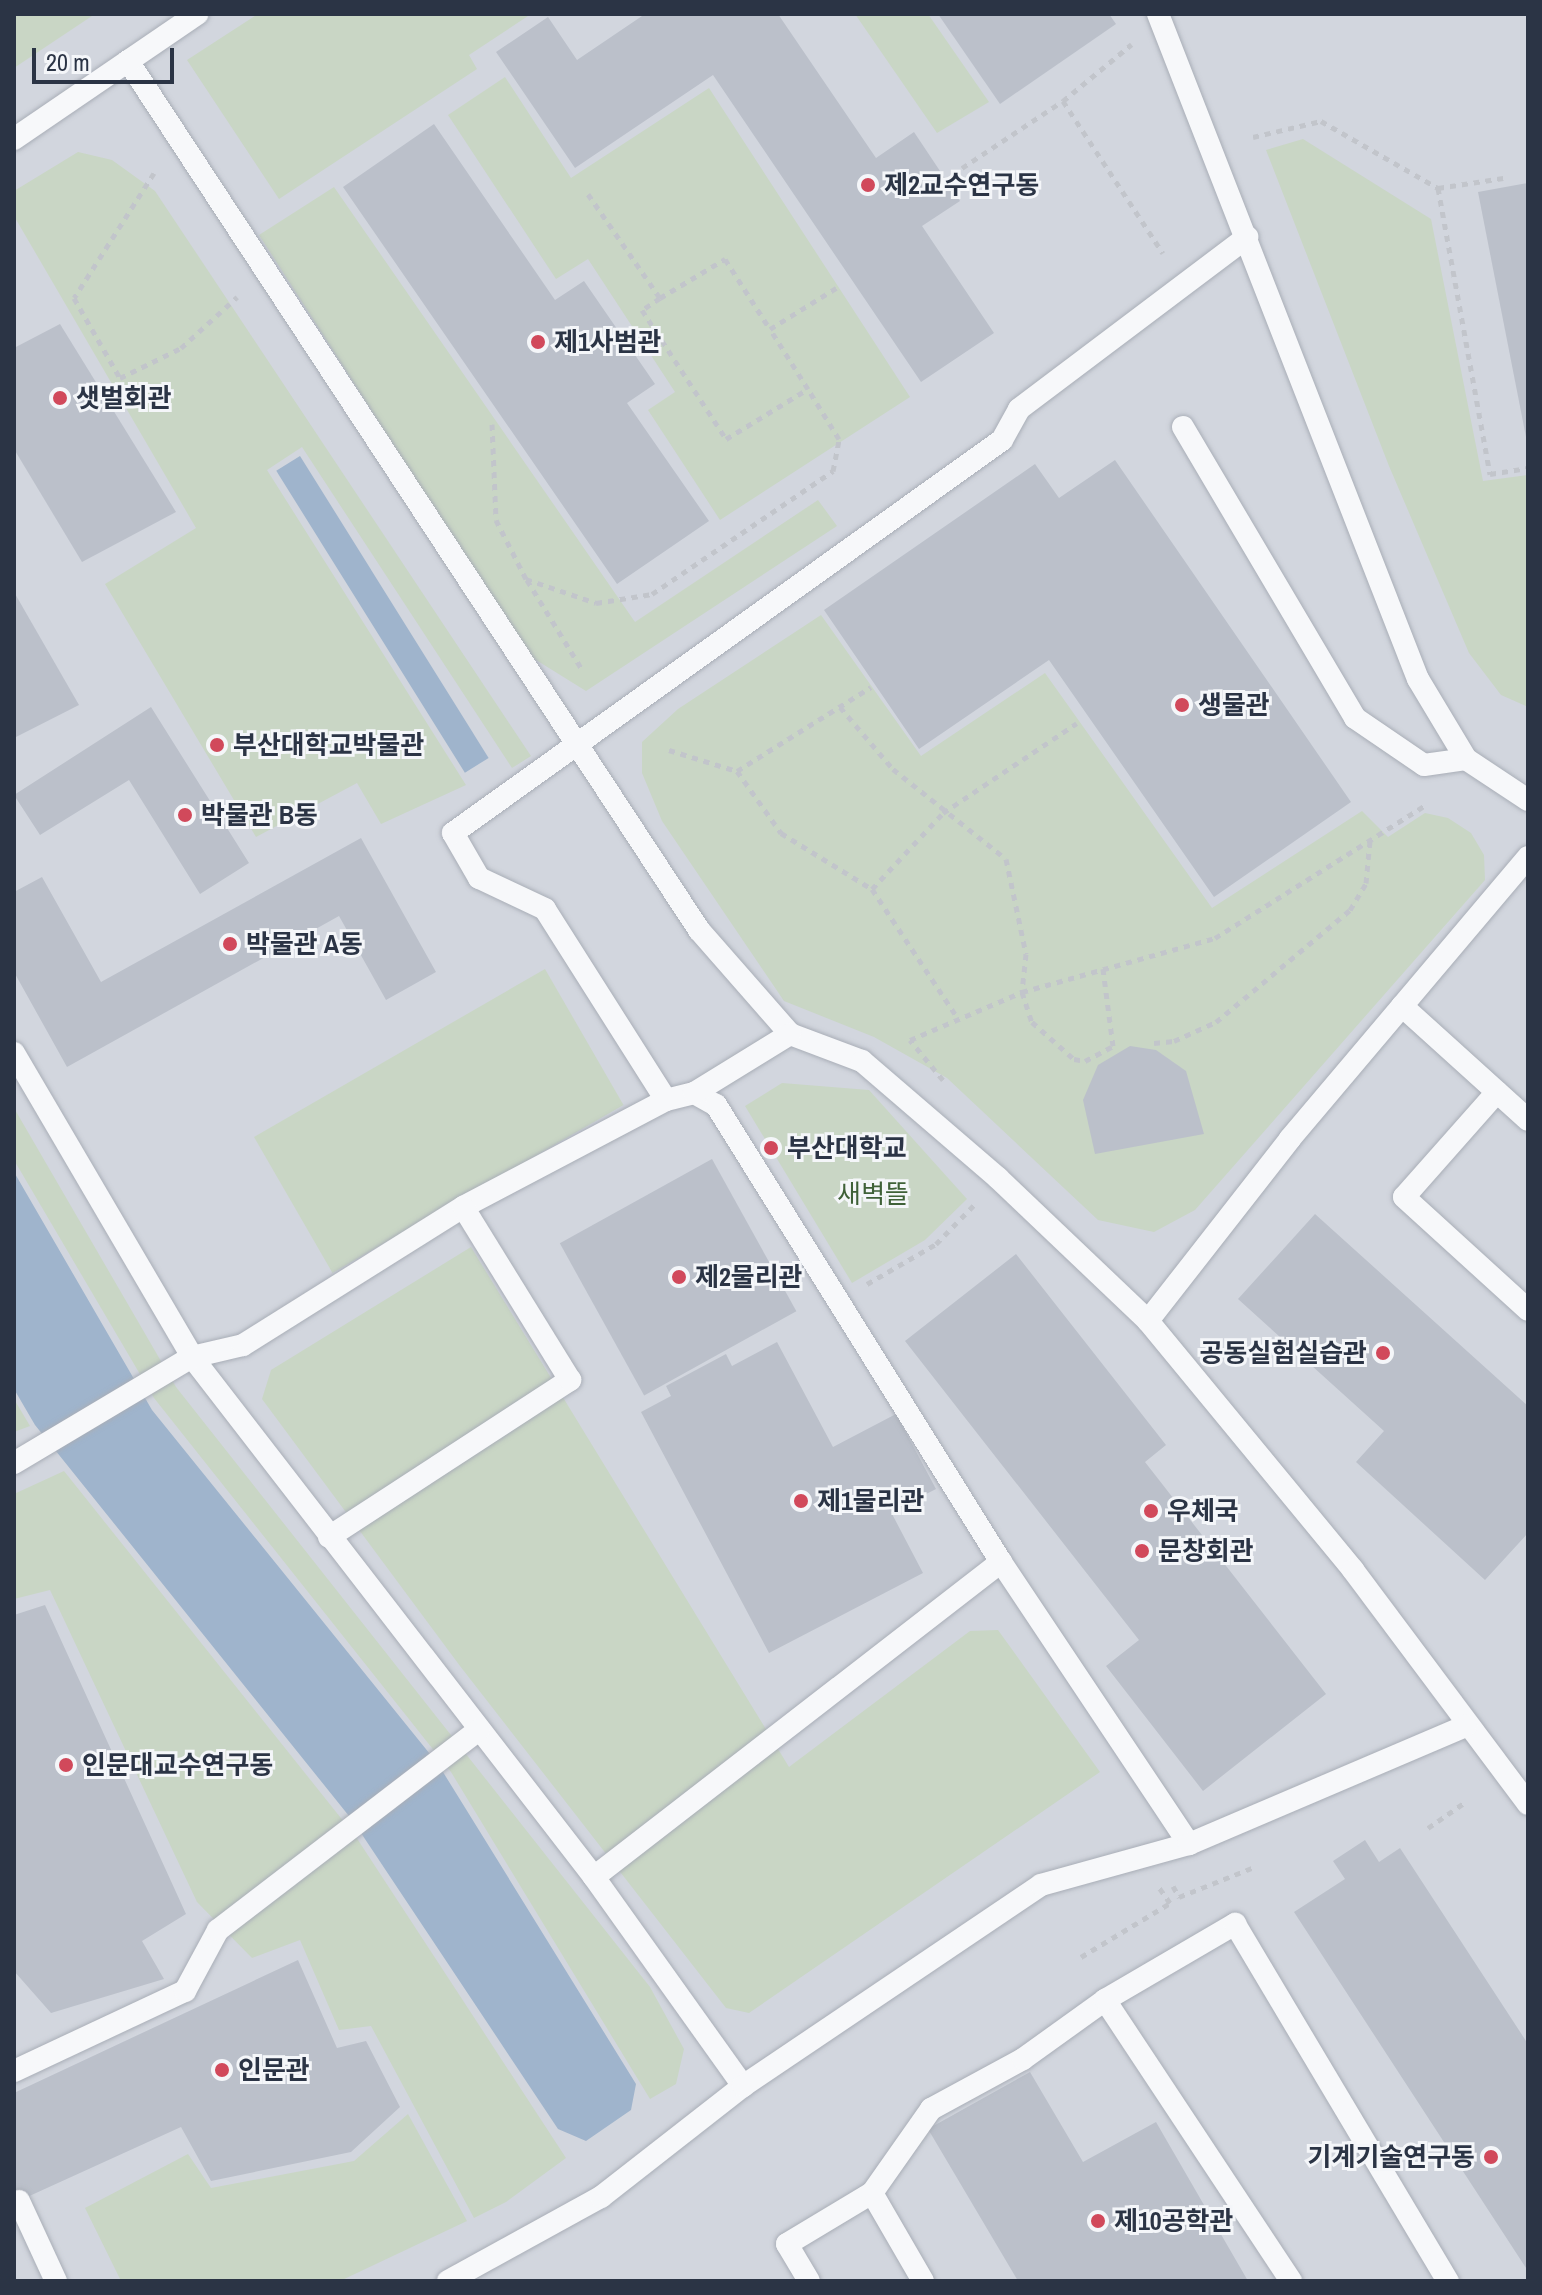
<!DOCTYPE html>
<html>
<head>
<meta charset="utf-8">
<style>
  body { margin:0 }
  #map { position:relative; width:1542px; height:2295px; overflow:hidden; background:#e4e7ec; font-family:"Archivo Narrow","Noto Sans KR",sans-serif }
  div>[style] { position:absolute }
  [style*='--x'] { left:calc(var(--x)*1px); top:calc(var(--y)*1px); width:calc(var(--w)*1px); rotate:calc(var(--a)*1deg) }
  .built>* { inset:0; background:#d2d6de; transform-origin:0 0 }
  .green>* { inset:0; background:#c9d6c5; transform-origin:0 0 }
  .water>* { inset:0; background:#9fb4cc; transform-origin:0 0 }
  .building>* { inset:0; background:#bbc0ca; transform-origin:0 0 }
  .path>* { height:5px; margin-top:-2.5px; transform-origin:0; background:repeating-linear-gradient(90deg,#c2c5cb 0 6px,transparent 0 12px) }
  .roads { filter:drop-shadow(0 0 2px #a9aeb7) drop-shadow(0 0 2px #a9aeb7) }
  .lane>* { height:22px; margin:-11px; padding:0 11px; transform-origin:11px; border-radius:11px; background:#f7f8fa }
  .dots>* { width:22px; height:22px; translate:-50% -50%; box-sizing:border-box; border:4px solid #f4f6f9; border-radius:50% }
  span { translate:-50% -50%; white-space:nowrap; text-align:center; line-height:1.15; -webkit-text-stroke:6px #f4f6f9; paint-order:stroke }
  .poi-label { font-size:26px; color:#2b3445; font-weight:700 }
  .left { translate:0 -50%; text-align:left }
  .right { translate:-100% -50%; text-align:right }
  .park-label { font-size:26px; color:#3f6138 }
  .frame { position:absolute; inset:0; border:16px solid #2b3445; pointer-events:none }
  .scale { position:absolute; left:32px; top:48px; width:142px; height:36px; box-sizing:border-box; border:4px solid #2b3445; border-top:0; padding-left:10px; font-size:24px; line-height:28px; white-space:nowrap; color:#2b3445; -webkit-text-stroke:6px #f4f6f9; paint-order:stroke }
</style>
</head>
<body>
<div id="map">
  <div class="built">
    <i style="left:14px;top:14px;width:1514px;height:2267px"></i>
  </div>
  <div class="green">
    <i style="clip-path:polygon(14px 14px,95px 14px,14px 68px)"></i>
    <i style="clip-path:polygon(258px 14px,531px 14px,469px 55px,477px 69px,279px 199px,187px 60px)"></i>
    <i style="clip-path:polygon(855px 14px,928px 14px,989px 102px,937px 133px)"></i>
    <i style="clip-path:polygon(505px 77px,571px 178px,709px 88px,910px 397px,720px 520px,648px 410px,675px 392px,588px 259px,556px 279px,448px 115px)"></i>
    <i style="clip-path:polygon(1303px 139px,1431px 219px,1483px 481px,1528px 475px,1528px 707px,1501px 695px,1469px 653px,1389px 466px,1266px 150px)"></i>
    <i style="clip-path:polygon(78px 152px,112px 160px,155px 191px,531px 756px,512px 768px,302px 447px,267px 470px,466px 785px,381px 824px,357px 783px,256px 837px,105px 584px,196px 528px,14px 216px,14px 191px)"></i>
    <i style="clip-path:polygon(334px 187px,635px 622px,818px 500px,837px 526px,586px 691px,528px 655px,259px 235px)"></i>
    <i style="clip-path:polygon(821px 615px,921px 756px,1045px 673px,1212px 908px,1362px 811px,1388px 837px,1425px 813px,1448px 818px,1471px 833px,1484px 855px,1485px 880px,1195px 1210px,1154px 1232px,1098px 1220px,947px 1078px,874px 1037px,784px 1001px,662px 821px,642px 773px,642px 742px,678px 709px)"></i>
    <i style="left:545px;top:969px;width:157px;height:336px;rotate:60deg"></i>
    <i style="clip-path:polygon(782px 1083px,869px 1090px,967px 1199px,925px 1240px,852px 1283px,745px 1106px)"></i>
    <i style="clip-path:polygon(14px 1108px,176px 1387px,650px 1987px,684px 2049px,676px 2084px,650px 2099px,451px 1772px,154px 1398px,14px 1160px)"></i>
    <i style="clip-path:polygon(471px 1247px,789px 1767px,970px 1631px,998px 1630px,1100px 1772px,749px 2013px,726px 2008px,460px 1666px,262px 1399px,271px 1370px)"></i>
    <i style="clip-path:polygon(14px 1399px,30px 1426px,14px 1432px)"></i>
    <i style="clip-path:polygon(64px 1471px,356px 1837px,566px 2158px,506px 2202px,474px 2218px,371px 2026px,339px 2030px,300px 1940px,252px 1958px,197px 1902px,50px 1590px,14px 1599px,14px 1494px)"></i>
    <i style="clip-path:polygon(408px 2114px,467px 2221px,340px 2281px,121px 2281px,85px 2208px,188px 2154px,211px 2188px,354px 2161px)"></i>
  </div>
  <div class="water">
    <i style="left:300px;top:456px;width:356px;height:28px;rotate:58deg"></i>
    <i style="clip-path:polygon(14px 1172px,152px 1410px,438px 1764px,636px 2084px,631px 2110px,586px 2141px,558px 2129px,353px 1821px,35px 1425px,14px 1389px)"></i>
  </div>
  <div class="building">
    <i style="clip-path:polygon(645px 14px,778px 14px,876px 158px,914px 132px,960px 201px,922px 226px,994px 333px,921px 382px,713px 75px,575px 168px,496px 52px,548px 17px,577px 60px)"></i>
    <i style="clip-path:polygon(938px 14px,1109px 14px,1116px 24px,1000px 104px)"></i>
    <i style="clip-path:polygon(434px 124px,555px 300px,584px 281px,655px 384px,627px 403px,709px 521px,617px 584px,343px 187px)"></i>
    <i style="clip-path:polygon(1528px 183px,1528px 442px,1527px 442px,1478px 192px)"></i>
    <i style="clip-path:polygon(60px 324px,176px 512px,82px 562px,14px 449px,14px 348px)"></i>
    <i style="clip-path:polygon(1115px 460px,1351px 802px,1214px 897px,1049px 660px,919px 749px,824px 610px,1035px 464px,1059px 498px)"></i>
    <i style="clip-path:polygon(14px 592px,79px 705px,14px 738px)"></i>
    <i style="clip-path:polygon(151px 707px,249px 863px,200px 894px,129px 780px,40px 835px,14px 795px)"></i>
    <i style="clip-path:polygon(361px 838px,436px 972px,386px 1000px,339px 916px,67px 1067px,14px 972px,14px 892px,42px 877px,101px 982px)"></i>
    <i style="clip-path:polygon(1130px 1046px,1156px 1050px,1186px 1071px,1204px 1134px,1095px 1154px,1083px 1100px,1098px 1065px)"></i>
    <i style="left:712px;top:1159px;width:174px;height:174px;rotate:61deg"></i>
    <i style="clip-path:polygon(1315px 1214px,1528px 1406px,1528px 1533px,1485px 1580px,1356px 1462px,1384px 1431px,1238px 1299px)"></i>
    <i style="clip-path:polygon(1016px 1254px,1166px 1445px,1145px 1462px,1326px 1694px,1203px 1791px,1106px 1666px,1139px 1640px,905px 1341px)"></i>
    <i style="clip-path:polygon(777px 1342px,833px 1447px,896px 1414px,936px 1489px,891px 1512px,923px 1573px,769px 1653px,641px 1412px,671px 1396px,666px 1386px,726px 1354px,732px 1366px)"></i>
    <i style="clip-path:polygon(45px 1605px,186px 1914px,142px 1941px,164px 1979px,51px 2013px,14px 1971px,14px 1615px)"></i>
    <i style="clip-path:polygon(1365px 1840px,1379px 1862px,1400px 1848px,1528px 2044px,1528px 2271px,1294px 1912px,1345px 1879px,1333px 1861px)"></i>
    <i style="clip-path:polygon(298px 1960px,337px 2048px,366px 2041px,400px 2107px,351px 2152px,211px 2181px,181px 2127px,14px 2203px,14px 2093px)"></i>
    <i style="clip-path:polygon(1030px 2072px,1083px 2162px,1156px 2122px,1248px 2281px,1018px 2281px,928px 2129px)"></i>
  </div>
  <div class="path">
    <i style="--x:1063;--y:101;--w:182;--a:56.7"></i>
    <i style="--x:1253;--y:137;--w:70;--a:-13.2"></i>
    <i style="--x:1321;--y:121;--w:135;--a:29.8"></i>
    <i style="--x:1438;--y:188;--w:291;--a:79.7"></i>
    <i style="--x:1490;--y:474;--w:38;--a:-9"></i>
    <i style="--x:962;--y:168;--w:121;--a:-33.6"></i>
    <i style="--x:1063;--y:101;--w:89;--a:-39.6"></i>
    <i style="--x:154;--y:173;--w:148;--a:122.6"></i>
    <i style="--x:74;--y:298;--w:92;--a:60.1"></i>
    <i style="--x:120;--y:378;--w:68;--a:-26.2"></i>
    <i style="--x:181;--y:348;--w:76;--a:-42.3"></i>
    <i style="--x:1438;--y:188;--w:66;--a:-8.7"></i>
    <i style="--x:588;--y:194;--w:126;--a:55.3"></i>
    <i style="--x:660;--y:298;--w:76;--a:-31"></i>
    <i style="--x:725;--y:259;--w:83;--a:57.3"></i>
    <i style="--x:770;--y:329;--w:78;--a:-31.8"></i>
    <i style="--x:660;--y:298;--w:22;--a:146"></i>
    <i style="--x:642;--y:310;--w:154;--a:56.9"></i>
    <i style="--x:726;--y:439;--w:96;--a:-31.4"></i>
    <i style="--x:808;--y:389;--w:71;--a:-122.3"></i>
    <i style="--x:492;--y:424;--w:96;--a:87.6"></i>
    <i style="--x:496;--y:520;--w:66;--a:63"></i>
    <i style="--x:526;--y:579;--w:74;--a:18.9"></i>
    <i style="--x:596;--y:603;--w:57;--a:-9.1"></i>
    <i style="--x:652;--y:594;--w:219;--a:-34.2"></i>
    <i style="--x:833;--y:471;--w:33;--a:-79"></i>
    <i style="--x:839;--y:439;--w:59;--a:-121.8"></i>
    <i style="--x:527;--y:580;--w:107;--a:58.4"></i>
    <i style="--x:840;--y:707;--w:82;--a:49.5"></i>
    <i style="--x:893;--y:769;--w:144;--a:38.5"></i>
    <i style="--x:1006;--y:859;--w:97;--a:78.1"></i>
    <i style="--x:1026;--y:954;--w:38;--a:96"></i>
    <i style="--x:1022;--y:992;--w:32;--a:72"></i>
    <i style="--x:1032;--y:1022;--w:56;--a:41.4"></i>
    <i style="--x:1074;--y:1059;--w:11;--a:10"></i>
    <i style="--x:1085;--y:1061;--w:32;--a:-28"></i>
    <i style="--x:1113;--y:1046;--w:78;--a:-97.4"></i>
    <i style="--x:669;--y:750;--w:71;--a:17.2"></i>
    <i style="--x:737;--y:771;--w:76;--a:54.6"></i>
    <i style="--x:781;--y:833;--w:107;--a:31.6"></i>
    <i style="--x:872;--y:889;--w:154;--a:56.4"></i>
    <i style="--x:737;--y:771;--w:158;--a:-32.1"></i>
    <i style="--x:872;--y:889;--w:104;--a:-46.9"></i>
    <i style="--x:943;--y:813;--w:161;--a:-33.9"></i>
    <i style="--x:1154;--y:1043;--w:20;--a:-6"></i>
    <i style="--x:1174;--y:1041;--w:46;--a:-24.3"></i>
    <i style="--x:1216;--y:1022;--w:175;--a:-39.9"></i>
    <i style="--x:1350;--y:910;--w:31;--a:-59"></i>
    <i style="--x:1366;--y:883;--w:42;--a:-84.6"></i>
    <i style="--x:943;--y:1080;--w:52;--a:-129.5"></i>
    <i style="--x:910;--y:1040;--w:122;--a:-23.2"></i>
    <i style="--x:1022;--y:992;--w:200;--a:-15.6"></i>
    <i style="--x:1215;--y:938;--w:247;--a:-32.3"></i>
    <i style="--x:867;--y:1284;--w:80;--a:-30.1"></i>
    <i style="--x:936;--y:1244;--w:54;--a:-45.7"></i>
    <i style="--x:1428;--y:1828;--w:44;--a:-34.8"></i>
    <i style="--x:1173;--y:1886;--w:13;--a:61"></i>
    <i style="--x:1179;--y:1897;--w:79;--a:-21.7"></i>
    <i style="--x:1081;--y:1957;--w:104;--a:-31.2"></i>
    <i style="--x:1170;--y:1903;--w:19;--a:-125"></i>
  </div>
  <div class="roads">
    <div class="lane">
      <i style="--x:1158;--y:14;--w:714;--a:68.65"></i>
      <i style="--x:1418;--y:679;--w:93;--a:59"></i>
      <i style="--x:1466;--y:759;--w:74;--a:33.5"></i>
      <i style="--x:128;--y:61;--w:1040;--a:56.69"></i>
      <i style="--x:699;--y:930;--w:138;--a:48.8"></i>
      <i style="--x:790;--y:1034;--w:77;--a:20.6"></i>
      <i style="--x:862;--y:1061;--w:179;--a:40.7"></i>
      <i style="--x:998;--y:1178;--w:207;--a:43.6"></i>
      <i style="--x:14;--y:139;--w:222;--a:-34.3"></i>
      <i style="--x:1183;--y:427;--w:338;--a:59.4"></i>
      <i style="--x:1355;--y:718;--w:83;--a:34.3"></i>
      <i style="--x:1424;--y:765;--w:42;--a:-8.1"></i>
      <i style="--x:1528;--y:857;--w:369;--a:130.2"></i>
      <i style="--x:1290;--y:1139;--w:231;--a:128"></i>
      <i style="--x:1148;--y:1321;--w:323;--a:50.5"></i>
      <i style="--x:1353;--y:1570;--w:292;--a:53.2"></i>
      <i style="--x:1402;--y:1006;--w:170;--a:42.1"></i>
      <i style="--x:14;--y:1053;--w:352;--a:59.6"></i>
      <i style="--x:192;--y:1357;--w:657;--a:52.29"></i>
      <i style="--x:594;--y:1877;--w:257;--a:54.5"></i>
      <i style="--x:1497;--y:1092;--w:140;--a:131.5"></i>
      <i style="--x:1404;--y:1197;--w:168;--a:42.3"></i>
      <i style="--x:694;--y:1093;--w:25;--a:29"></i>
      <i style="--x:716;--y:1105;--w:539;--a:58.05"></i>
      <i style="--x:1001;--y:1562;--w:339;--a:56.3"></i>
      <i style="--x:666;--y:1100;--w:226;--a:-122.4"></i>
      <i style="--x:545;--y:909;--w:73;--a:-154.8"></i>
      <i style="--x:479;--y:878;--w:52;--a:-120"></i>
      <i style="--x:453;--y:833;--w:675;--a:-35.6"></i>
      <i style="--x:1002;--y:440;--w:35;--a:-61"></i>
      <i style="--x:1019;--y:409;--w:286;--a:-37"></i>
      <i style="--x:14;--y:1463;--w:207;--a:-30.8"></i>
      <i style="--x:192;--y:1357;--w:52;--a:-13.2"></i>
      <i style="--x:243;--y:1345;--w:260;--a:-32.1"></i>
      <i style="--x:463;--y:1207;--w:229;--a:-27.8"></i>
      <i style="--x:666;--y:1100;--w:29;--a:-14"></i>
      <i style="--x:694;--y:1093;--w:113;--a:-31.6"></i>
      <i style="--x:329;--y:1537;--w:288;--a:-33.1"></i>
      <i style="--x:570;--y:1380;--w:203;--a:-121.7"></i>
      <i style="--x:594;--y:1877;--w:515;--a:-37.74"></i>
      <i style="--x:1105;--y:2000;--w:337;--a:56.5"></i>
      <i style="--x:14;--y:2071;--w:189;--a:-25.1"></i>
      <i style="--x:185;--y:1991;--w:69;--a:-61.6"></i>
      <i style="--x:218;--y:1930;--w:329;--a:-37.5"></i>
      <i style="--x:872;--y:2193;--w:102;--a:59.9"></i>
      <i style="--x:19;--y:2201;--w:88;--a:65.2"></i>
      <i style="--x:448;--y:2281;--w:175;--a:-28.8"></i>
      <i style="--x:601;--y:2197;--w:180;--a:-38"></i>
      <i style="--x:743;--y:2086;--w:359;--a:-34"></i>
      <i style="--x:1041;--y:1885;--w:154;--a:-15.5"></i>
      <i style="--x:1189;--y:1844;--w:301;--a:-23.1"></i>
      <i style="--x:809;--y:2281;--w:43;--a:-120.7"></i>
      <i style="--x:787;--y:2244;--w:99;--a:-31"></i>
      <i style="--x:872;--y:2193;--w:103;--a:-54.9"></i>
      <i style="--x:931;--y:2109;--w:105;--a:-28.5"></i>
      <i style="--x:1023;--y:2059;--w:101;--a:-35.7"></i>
      <i style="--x:1105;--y:2000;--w:151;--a:-30.3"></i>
      <i style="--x:1235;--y:1924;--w:416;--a:59.2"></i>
    </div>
  </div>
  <div class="dots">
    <i style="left:868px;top:185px;background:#d1495b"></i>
    <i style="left:538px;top:342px;background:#d1495b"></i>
    <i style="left:60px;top:398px;background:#d1495b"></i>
    <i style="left:1182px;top:705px;background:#d1495b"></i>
    <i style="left:217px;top:745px;background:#d1495b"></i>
    <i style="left:185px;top:815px;background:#d1495b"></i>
    <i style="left:230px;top:944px;background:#d1495b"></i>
    <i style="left:771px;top:1148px;background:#d1495b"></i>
    <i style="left:679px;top:1277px;background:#d1495b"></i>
    <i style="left:1383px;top:1353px;background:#d1495b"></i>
    <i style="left:801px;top:1501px;background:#d1495b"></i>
    <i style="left:1151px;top:1511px;background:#d1495b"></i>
    <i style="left:1142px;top:1551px;background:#d1495b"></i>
    <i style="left:66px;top:1765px;background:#d1495b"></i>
    <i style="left:222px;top:2070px;background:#d1495b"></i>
    <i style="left:1491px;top:2157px;background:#d1495b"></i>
    <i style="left:1098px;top:2221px;background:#d1495b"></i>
  </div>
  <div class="poi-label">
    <span class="left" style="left:884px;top:185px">제2교수연구동</span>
    <span class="left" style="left:554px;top:342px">제1사범관</span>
    <span class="left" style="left:76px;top:398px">샛벌회관</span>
    <span class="left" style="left:1198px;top:705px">생물관</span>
    <span class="left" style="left:233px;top:745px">부산대학교박물관</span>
    <span class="left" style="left:201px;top:815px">박물관 B동</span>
    <span class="left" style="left:246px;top:944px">박물관 A동</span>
    <span class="left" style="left:787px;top:1148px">부산대학교</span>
    <span class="left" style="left:695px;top:1277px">제2물리관</span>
    <span class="right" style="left:1367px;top:1353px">공동실험실습관</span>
    <span class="left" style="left:817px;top:1501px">제1물리관</span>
    <span class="left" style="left:1167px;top:1511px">우체국</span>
    <span class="left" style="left:1158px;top:1551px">문창회관</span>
    <span class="left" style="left:82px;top:1765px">인문대교수연구동</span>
    <span class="left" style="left:238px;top:2070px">인문관</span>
    <span class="right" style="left:1475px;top:2157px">기계기술연구동</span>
    <span class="left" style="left:1114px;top:2221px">제10공학관</span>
  </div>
  <div class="park-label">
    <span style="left:873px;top:1194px">새벽뜰</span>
  </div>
  <div class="frame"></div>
  <div class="scale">20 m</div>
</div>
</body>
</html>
